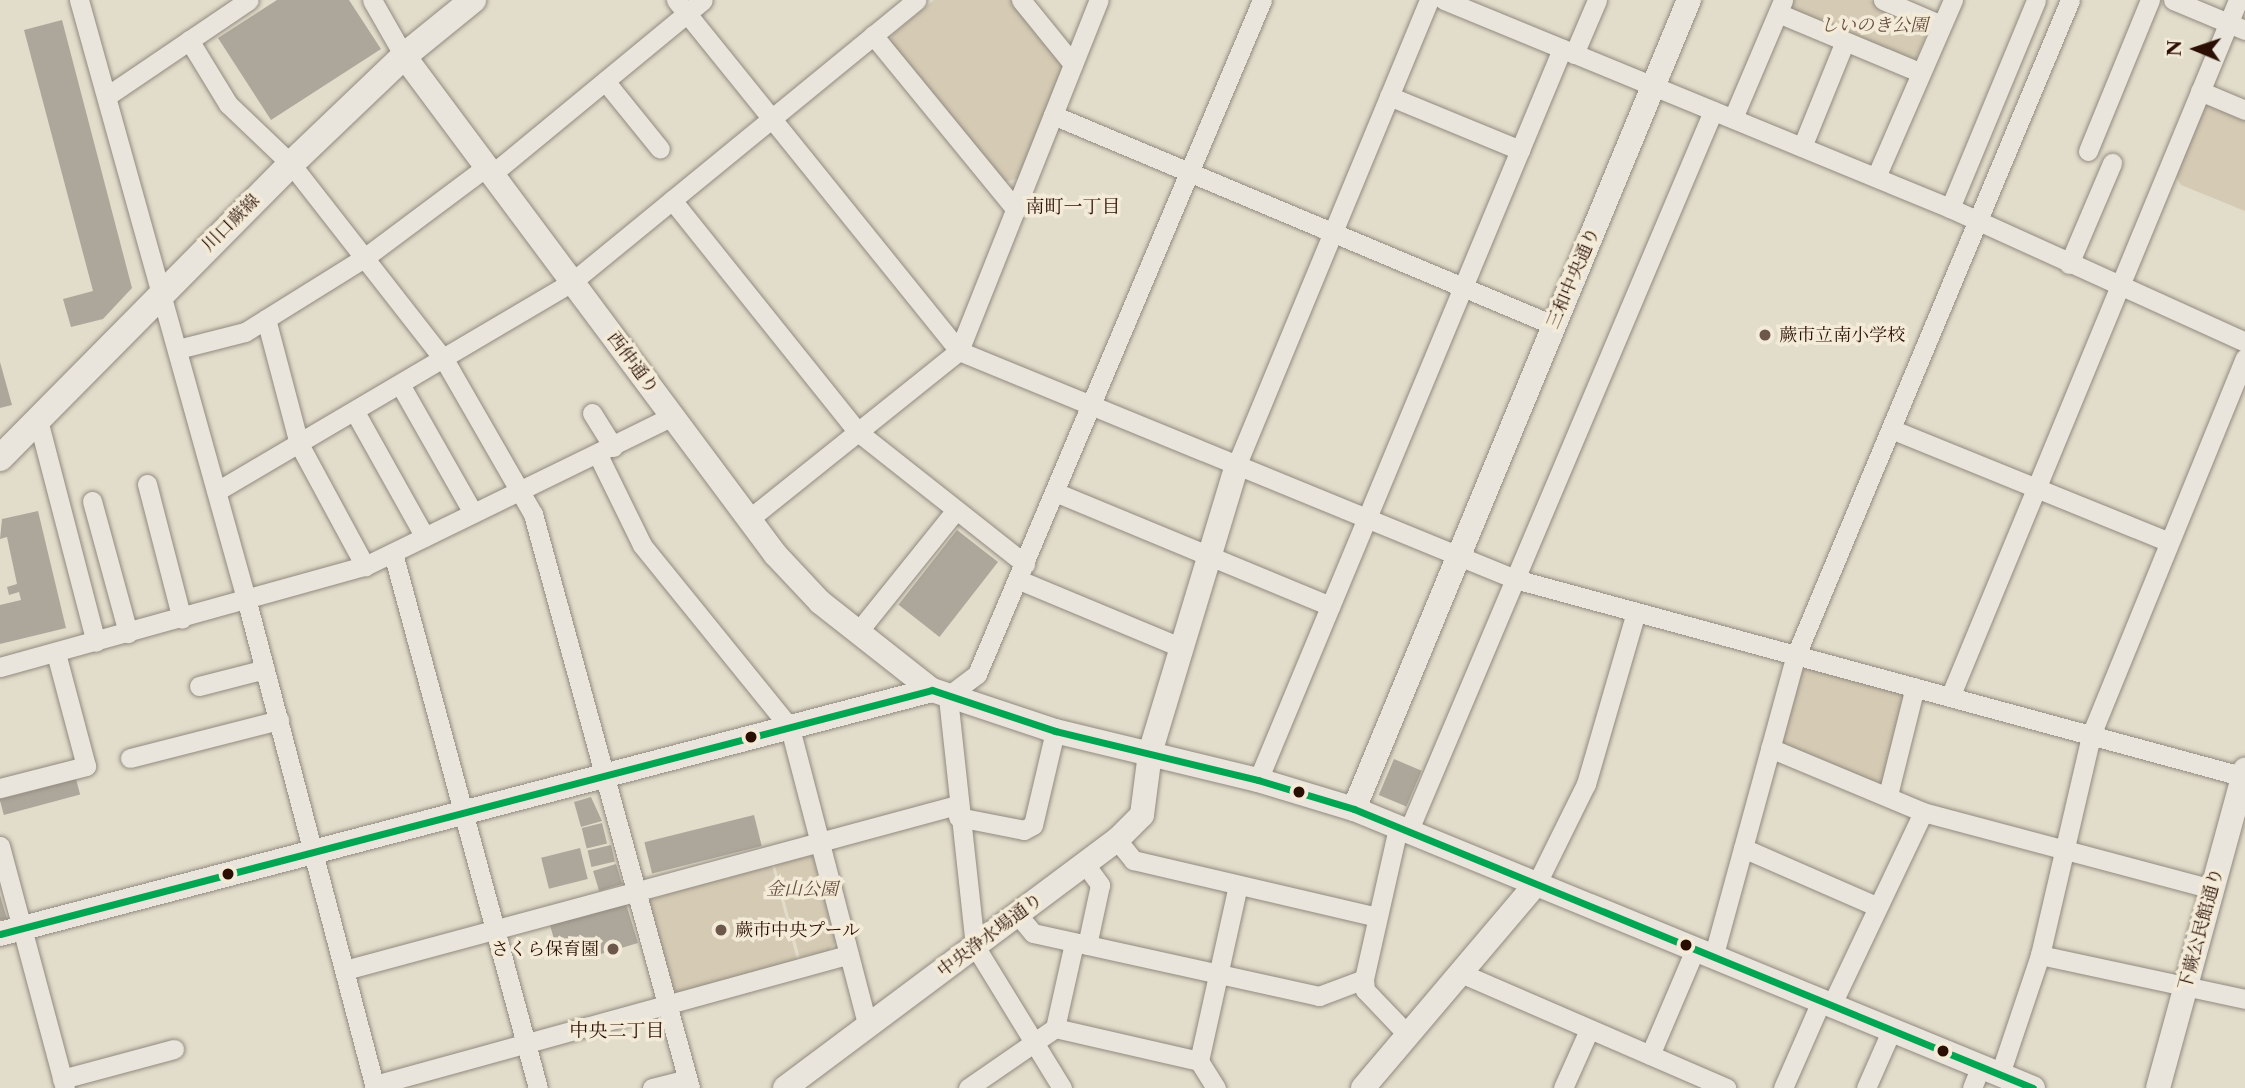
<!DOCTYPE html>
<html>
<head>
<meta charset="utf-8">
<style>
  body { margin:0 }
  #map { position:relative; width:2245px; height:1088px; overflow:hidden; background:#e2dccb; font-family:"Libre Caslon Text","Noto Serif JP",serif }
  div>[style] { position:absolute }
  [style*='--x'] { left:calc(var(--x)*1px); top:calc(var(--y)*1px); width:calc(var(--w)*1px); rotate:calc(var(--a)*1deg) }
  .green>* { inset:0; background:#d5cab4 }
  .building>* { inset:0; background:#ada79b; transform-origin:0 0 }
  .roads { filter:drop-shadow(0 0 2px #918a7f) drop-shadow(0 0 2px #918a7f) }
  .minor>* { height:19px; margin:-9.5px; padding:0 9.5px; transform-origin:9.5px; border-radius:9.5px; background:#e9e5dd }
  .tertiary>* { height:24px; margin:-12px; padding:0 12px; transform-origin:12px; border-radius:12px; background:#e9e5dd }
  .secondary>* { height:26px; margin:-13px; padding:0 13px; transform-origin:13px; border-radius:13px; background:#e9e5dd }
  .bus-1>* { height:7px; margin:-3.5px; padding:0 3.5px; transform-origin:3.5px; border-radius:3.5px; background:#00a651 }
  .dots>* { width:19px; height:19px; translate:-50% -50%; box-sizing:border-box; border:4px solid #f3ebd7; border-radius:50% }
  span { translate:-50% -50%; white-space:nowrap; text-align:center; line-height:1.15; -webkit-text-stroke:7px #f3ebd7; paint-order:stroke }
  .park-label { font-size:18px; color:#644c3b; font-style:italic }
  .street-label { font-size:18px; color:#2c0f04 }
  .poi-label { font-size:18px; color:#2c0f04 }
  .left { translate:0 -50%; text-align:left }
  .right { translate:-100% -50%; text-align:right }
  .neighbourhood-label { font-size:19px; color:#2c0f04 }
  .north { position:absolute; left:2161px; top:14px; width:70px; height:70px; -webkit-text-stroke:5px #f3ebd7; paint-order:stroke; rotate:272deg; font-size:19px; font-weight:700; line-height:28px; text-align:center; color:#2c0f04 }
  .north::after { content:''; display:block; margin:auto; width:24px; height:32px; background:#2c0f04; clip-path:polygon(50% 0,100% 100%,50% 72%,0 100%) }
</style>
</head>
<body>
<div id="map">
  <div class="green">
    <i style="clip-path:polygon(934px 0,1012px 0,1064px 65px,1019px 178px,1004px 182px,891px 43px,892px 35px)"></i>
    <i style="clip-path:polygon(1792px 0,1870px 0,1929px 29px,1915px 61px,1789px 9px)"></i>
    <i style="clip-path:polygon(2211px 103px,2245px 117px,2245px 211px,2181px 185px,2175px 175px,2204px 105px)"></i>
    <i style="clip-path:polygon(1808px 669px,1904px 692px,1885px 782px,1880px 784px,1781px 743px,1797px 671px)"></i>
    <i style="clip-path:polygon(806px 853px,813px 856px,836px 942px,828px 951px,800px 958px,774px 862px)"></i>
    <i style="clip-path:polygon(771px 862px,797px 960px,678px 993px,668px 988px,646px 901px)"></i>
  </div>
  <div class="building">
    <i style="clip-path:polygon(277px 0,349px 0,381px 49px,271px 120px,218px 38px)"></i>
    <i style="clip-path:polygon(62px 20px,132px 288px,103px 319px,71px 327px,63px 299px,93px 291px,24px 30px)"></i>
    <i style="clip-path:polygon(0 362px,12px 405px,0 408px)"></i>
    <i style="clip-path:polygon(38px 511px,66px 628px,0 644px,0 605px,21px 600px,19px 592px,9px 595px,7px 587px,17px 584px,7px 537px,0 539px,2px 519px)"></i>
    <i style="left:957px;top:530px;width:52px;height:95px;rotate:38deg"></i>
    <i style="left:1394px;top:759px;width:30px;height:39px;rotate:23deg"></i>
    <i style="left:76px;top:779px;width:16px;height:79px;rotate:75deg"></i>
    <i style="clip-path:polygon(591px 797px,602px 821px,581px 827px,574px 802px)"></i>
    <i style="left:754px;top:815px;width:32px;height:113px;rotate:76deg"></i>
    <i style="left:602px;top:823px;width:21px;height:21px;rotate:76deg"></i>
    <i style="left:611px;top:845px;width:17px;height:24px;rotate:77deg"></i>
    <i style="left:580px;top:848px;width:32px;height:40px;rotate:76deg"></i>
    <i style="left:616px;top:864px;width:21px;height:24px;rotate:73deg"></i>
    <i style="clip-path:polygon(0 895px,7px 919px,0 920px)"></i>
    <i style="clip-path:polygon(626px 904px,638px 943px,601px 954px,597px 939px,557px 950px,550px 925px)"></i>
  </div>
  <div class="roads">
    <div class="minor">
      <i style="--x:79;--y:0;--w:625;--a:74.41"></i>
      <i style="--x:247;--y:602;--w:503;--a:75.24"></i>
      <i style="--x:372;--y:0;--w:64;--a:60.3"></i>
      <i style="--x:676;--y:0;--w:451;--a:51.1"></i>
      <i style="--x:959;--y:351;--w:601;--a:22.3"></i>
      <i style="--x:1515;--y:579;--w:756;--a:15.18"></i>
      <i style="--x:1021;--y:0;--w:82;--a:50.9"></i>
      <i style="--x:1444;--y:0;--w:547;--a:22.35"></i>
      <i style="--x:1950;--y:208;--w:324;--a:24.4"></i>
      <i style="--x:1883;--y:0;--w:61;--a:23.2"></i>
      <i style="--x:2173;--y:0;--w:78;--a:22.6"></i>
      <i style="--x:1778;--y:13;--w:153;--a:22.7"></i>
      <i style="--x:873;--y:35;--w:226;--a:50.7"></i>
      <i style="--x:189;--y:40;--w:75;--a:58.6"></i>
      <i style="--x:228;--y:104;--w:87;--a:43.6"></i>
      <i style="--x:291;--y:164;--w:250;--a:52"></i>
      <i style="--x:445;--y:361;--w:177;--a:60.1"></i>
      <i style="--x:533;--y:514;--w:595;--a:74.7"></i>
      <i style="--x:1574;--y:54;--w:59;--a:-66.9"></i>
      <i style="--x:605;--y:81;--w:87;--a:51"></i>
      <i style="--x:2200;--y:91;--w:49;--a:22.9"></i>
      <i style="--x:107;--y:96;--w:171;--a:-34.1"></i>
      <i style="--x:1389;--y:96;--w:142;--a:22.4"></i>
      <i style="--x:1053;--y:115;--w:542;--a:22.78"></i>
      <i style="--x:1733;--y:118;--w:128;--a:-67"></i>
      <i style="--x:1802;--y:147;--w:114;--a:-67.9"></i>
      <i style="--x:2088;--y:151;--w:163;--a:-67.7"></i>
      <i style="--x:492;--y:174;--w:273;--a:-39.5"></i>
      <i style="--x:1876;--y:177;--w:193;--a:-66.5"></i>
      <i style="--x:672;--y:200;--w:297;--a:51.3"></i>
      <i style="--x:858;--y:432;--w:213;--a:38.3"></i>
      <i style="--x:1950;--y:208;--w:225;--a:-67.5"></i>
      <i style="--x:2069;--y:264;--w:110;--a:-66.9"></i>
      <i style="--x:266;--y:319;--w:129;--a:75.2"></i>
      <i style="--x:299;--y:444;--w:139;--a:61.6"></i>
      <i style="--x:178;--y:349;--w:69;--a:-14.2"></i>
      <i style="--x:245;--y:332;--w:144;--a:-31.9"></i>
      <i style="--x:367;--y:256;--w:149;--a:-36.8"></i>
      <i style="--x:401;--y:386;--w:146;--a:60.4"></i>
      <i style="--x:355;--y:412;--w:143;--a:60.8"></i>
      <i style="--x:592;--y:413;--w:40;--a:58"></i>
      <i style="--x:38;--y:420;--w:229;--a:75.4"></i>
      <i style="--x:1891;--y:429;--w:300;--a:22.1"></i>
      <i style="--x:598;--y:455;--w:100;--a:63.9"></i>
      <i style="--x:642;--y:545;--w:235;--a:51"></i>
      <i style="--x:790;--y:728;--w:309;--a:75.4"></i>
      <i style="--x:1237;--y:464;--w:502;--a:-67.52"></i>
      <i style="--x:147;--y:484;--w:139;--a:75.5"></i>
      <i style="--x:217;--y:491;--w:412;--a:-30.5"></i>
      <i style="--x:572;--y:282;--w:445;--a:-39.3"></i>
      <i style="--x:1055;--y:492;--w:298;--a:22.5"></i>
      <i style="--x:92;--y:501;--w:137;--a:74.7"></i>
      <i style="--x:749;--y:519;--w:269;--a:-38.7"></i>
      <i style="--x:959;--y:351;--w:378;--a:-68.3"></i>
      <i style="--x:393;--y:553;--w:554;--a:74.84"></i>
      <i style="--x:1019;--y:580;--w:174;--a:22.6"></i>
      <i style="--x:857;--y:633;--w:156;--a:-51.2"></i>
      <i style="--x:0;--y:667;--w:379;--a:-15.5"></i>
      <i style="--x:365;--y:566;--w:343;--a:-26"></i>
      <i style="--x:199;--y:686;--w:68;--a:-14.4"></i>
      <i style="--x:1950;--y:697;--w:754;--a:-67.55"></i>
      <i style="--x:1770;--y:748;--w:166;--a:22.7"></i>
      <i style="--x:1923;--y:812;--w:299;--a:14.9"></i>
      <i style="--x:130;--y:758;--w:154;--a:-14.3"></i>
      <i style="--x:1258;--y:780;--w:792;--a:-67.42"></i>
      <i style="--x:0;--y:788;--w:89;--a:-14.3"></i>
      <i style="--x:86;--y:766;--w:117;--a:-104.9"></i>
      <i style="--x:1888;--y:795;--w:111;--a:-76"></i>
      <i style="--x:958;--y:817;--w:67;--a:11.1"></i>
      <i style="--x:1024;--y:830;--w:10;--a:-29"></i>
      <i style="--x:1033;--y:825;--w:97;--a:-76.8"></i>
      <i style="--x:1398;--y:828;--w:155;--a:102.7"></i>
      <i style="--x:1364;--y:979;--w:11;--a:85"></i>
      <i style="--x:1365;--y:990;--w:62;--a:46.3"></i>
      <i style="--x:1408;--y:832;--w:783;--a:-67.07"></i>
      <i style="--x:1117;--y:840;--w:26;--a:51"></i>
      <i style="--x:1133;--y:860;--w:251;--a:13.1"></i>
      <i style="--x:0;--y:846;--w:251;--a:75"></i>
      <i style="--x:1743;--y:848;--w:145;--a:23.6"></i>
      <i style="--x:1085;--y:864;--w:26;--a:54"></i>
      <i style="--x:1100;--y:885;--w:61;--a:102.2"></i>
      <i style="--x:1537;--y:883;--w:110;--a:-63.7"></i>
      <i style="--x:1586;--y:784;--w:179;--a:-73.8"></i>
      <i style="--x:1017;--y:914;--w:25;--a:50"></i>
      <i style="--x:1033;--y:933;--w:293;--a:12.4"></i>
      <i style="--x:1319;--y:996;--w:48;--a:-20.7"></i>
      <i style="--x:1714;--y:954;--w:310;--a:-74.7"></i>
      <i style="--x:1796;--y:655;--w:710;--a:-67.3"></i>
      <i style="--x:2040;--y:955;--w:210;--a:12.1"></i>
      <i style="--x:345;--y:970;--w:634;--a:-15.09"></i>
      <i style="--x:1463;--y:974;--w:287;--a:23.4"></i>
      <i style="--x:1832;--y:1004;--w:212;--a:-64.6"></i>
      <i style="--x:1055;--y:1028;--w:87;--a:-77.4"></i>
      <i style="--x:1650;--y:1055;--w:117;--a:-66.9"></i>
      <i style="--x:1199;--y:1061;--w:180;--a:-77.5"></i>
      <i style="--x:2000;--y:1074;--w:126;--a:-71.4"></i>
      <i style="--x:2040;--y:955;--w:226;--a:-76.9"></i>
      <i style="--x:2091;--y:735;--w:407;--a:-67.8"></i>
      <i style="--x:62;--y:1079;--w:116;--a:-15"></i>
      <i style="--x:375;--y:1085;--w:491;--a:-15.4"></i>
      <i style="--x:652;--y:1088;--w:36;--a:-14"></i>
      <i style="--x:968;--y:1088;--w:106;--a:-34.6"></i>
      <i style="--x:1055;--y:1028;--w:148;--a:12.9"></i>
      <i style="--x:1199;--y:1061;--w:32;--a:58"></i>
      <i style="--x:1062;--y:1088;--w:167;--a:-121.5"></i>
      <i style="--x:975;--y:946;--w:251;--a:-96.2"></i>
      <i style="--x:948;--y:696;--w:36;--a:-37"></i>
      <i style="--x:977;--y:674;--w:732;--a:-67.08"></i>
      <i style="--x:1563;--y:1088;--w:64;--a:-65.9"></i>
      <i style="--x:1783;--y:1088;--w:97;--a:-66.3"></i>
      <i style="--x:1866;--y:1088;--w:64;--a:-66.2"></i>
      <i style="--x:1972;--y:1088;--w:24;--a:-68"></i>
    </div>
    <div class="tertiary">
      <i style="--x:404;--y:56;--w:621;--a:53.31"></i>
      <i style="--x:775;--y:554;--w:66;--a:46.8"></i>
      <i style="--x:820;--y:602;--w:142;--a:38.2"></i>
      <i style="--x:932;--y:690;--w:130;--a:18.4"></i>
      <i style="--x:1055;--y:731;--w:209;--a:13.6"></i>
      <i style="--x:1258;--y:780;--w:100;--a:16.8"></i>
      <i style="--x:1354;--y:809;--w:734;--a:22.34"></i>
      <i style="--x:1354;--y:809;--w:876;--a:-67.51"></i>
      <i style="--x:0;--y:934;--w:963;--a:-14.67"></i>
      <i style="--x:785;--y:1088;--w:414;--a:-36.8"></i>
      <i style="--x:1117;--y:840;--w:35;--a:-45"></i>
      <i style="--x:1142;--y:815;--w:63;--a:-82.6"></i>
      <i style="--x:1150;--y:753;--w:302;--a:-73.2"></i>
      <i style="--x:1363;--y:1088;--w:269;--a:-49.7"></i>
      <i style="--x:2158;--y:1088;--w:330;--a:-74.7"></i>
    </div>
    <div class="secondary">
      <i style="--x:0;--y:458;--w:414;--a:-45.3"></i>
      <i style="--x:291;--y:164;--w:156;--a:-43.7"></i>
      <i style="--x:404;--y:56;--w:89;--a:-39.1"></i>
    </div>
  </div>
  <div class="bus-1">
    <i style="--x:0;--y:934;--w:963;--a:-14.67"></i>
    <i style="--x:932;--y:690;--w:130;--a:18.4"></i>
    <i style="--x:1055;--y:731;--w:209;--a:13.6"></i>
    <i style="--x:1258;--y:780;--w:100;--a:16.8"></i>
    <i style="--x:1354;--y:809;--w:734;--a:22.34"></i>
  </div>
  <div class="dots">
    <i style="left:1765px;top:335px;background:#6c574a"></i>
    <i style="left:751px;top:737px;background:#2c0f04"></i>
    <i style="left:1299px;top:792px;background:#2c0f04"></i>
    <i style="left:228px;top:874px;background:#2c0f04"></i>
    <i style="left:721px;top:930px;background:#6c574a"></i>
    <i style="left:1686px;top:945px;background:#2c0f04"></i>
    <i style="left:613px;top:949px;background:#6c574a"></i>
    <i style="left:1943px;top:1051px;background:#2c0f04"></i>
  </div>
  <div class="park-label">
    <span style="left:1874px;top:25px">しいのき公園</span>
    <span style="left:802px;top:889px">金山公園</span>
  </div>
  <div class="street-label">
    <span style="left:231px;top:223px;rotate:-45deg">川口蕨線</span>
    <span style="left:1573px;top:278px;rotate:-67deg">三和中央通り</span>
    <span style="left:633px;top:363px;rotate:53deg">西仲通り</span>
    <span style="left:2201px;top:929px;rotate:-75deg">下蕨公民館通り</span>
    <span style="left:990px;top:935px;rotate:-37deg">中央浄水場通り</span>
  </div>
  <div class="poi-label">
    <span class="left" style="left:1779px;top:335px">蕨市立南小学校</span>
    <span class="left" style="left:735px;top:930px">蕨市中央プール</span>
    <span class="right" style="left:599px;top:949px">さくら保育園</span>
  </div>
  <div class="neighbourhood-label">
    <span style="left:1073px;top:207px">南町一丁目</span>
    <span style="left:617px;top:1031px">中央二丁目</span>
  </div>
  <div class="north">N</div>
</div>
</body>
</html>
